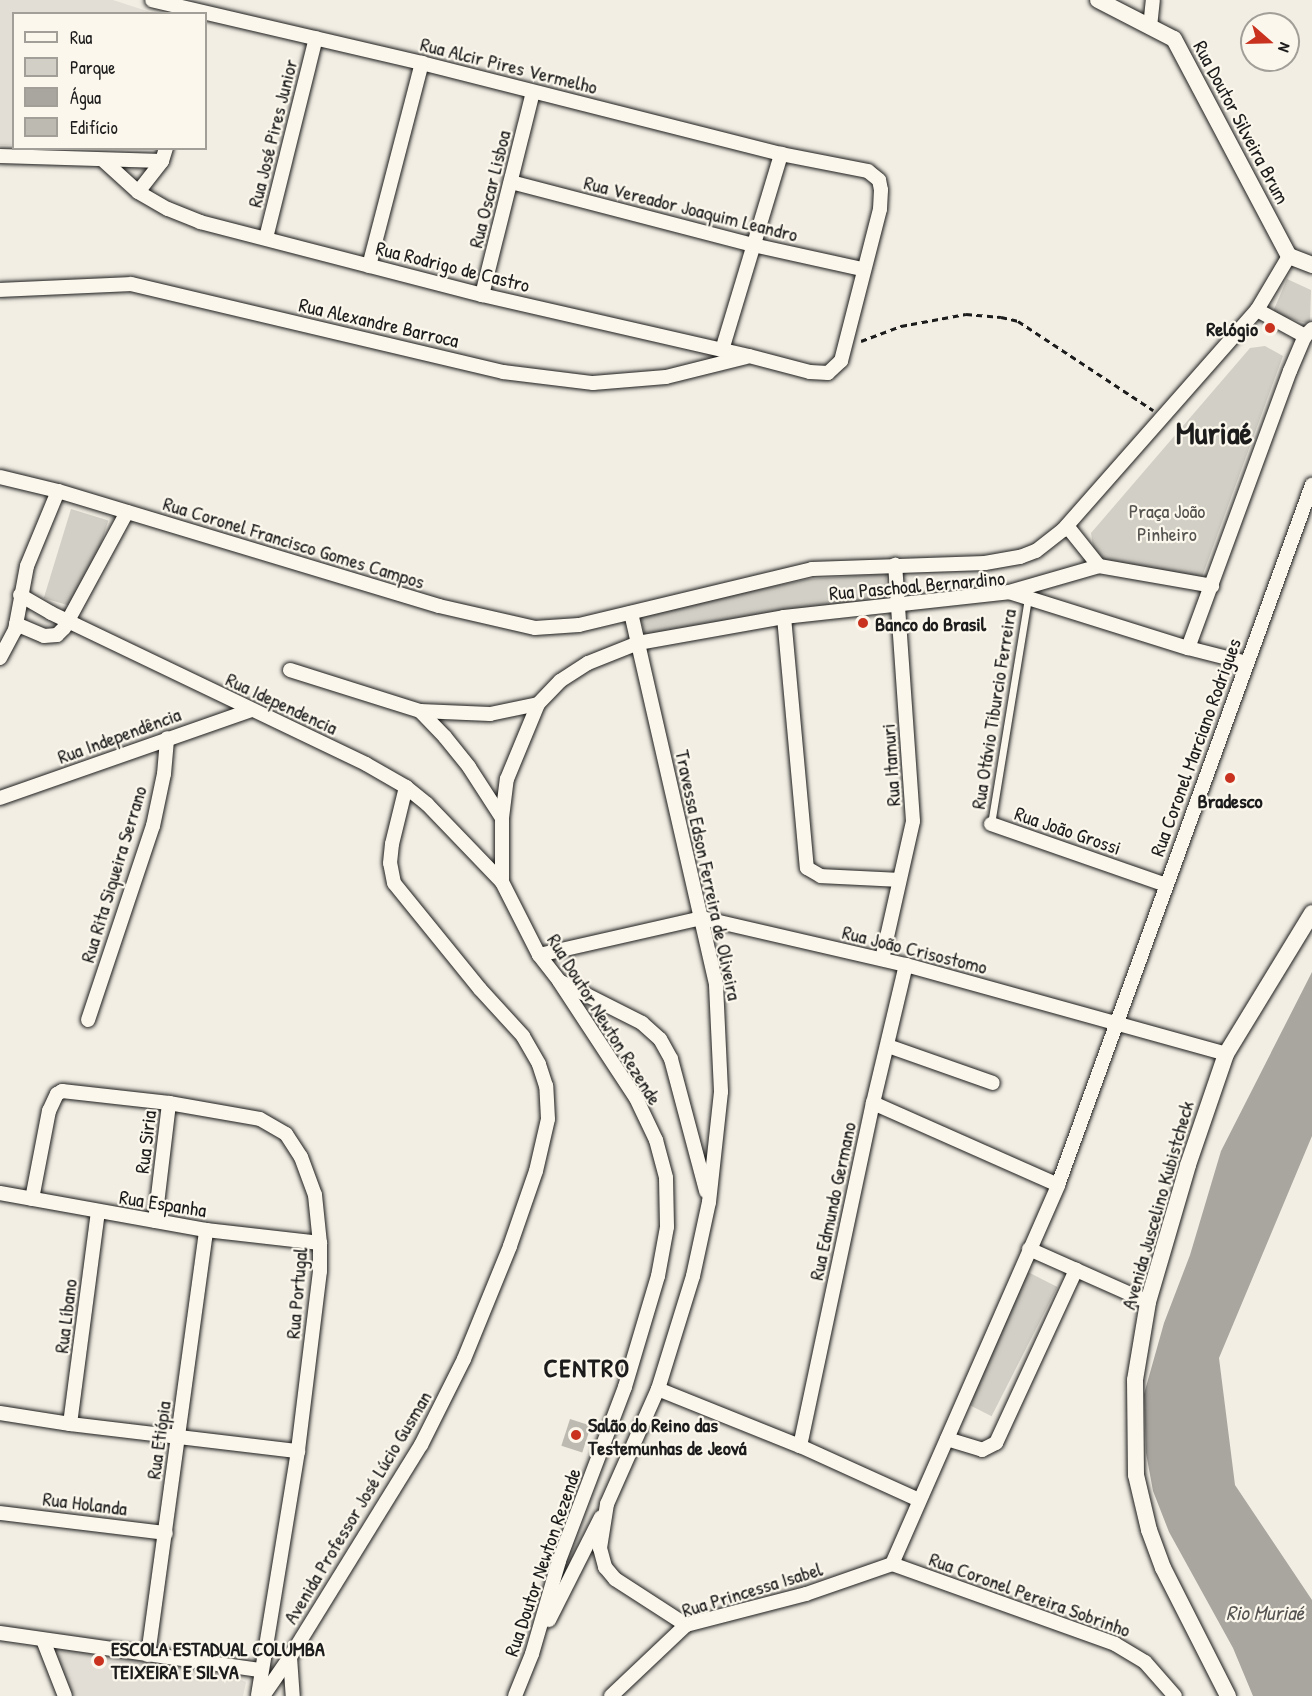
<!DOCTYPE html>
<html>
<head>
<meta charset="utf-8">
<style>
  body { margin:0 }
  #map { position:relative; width:1312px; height:1696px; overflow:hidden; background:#f2eee4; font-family:"Patrick Hand",sans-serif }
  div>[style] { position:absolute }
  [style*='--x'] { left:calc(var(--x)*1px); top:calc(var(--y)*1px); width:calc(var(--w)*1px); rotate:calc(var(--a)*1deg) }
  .built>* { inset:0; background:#e2ded5 }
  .green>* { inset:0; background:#d2cfc6; transform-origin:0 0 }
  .water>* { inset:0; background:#a9a6a0 }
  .building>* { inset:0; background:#bdbab1; transform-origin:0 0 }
  .path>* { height:3px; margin-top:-1.5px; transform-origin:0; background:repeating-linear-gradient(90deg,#1c1c1c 0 6px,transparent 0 10.5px) }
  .roads { filter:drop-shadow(0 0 2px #1c1c1c) drop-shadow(0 0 2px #1c1c1c) }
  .service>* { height:7px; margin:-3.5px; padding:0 3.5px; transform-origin:3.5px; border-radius:3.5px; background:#fbf7ec }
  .minor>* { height:14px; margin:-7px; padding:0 7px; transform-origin:7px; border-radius:7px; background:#fbf7ec }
  .tertiary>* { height:16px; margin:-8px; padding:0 8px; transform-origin:8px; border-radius:8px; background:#fbf7ec }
  .dots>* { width:16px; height:16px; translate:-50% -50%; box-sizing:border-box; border:3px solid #fbf7ec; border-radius:50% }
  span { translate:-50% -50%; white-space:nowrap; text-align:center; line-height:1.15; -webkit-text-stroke:4.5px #fbf7ec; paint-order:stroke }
  .street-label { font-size:20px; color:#1c1c1c }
  .poi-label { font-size:20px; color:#1c1c1c; font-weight:700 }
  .right { translate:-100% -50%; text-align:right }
  .left { translate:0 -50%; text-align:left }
  .park-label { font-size:20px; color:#53524f }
  .water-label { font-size:21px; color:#545351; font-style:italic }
  .district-label { font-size:26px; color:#1c1c1c; font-weight:700; letter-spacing:1.5px }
  .town-label { font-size:32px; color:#1c1c1c; font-weight:700 }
  .legend { position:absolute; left:12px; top:12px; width:195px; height:138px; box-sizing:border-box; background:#fbf7ec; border:2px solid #a29f99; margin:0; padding:8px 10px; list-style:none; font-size:18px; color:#1c1c1c }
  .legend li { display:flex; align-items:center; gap:12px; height:30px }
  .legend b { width:30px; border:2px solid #a29f99 }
  .north { position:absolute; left:1240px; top:12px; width:60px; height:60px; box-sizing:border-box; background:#fbf7ec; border:2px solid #a29f99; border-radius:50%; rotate:110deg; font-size:16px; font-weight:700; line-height:24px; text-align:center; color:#1c1c1c }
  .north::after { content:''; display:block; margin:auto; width:21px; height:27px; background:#c8321e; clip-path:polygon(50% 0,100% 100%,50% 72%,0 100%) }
</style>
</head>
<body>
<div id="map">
  <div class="built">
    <i style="clip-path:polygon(0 0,113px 0,153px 13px,14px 14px,13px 145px,0 145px)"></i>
    <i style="clip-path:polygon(53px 1647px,227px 1674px,246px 1682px,243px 1696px,73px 1696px)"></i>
  </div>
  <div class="green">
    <i style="clip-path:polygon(1287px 279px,1311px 290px,1310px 324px,1272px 314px)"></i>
    <i style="clip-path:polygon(1265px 346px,1283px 356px,1199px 585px,1108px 563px,1094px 555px,1091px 533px,1250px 348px)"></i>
    <i style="left:71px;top:509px;width:39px;height:93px;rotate:17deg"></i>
    <i style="clip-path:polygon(886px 574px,885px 600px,646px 637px,639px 615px,808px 579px)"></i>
    <i style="left:1028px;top:1272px;width:33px;height:145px;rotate:27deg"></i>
  </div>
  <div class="water">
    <i style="clip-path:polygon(1312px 972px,1312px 1136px,1219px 1358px,1235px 1485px,1312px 1600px,1312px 1696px,1253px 1696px,1233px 1648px,1169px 1532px,1153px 1491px,1146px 1453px,1144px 1394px,1164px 1323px,1190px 1255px,1221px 1151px)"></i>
  </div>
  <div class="building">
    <i style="left:570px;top:1419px;width:22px;height:28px;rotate:18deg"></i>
  </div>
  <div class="path">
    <i style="--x:861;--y:341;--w:43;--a:-20.6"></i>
    <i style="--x:901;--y:326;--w:66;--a:-10.5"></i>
    <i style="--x:966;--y:314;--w:35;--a:5"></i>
    <i style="--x:1001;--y:317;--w:17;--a:13"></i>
    <i style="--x:1018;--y:321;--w:162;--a:33.4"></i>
  </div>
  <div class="roads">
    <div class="service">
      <i style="--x:991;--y:824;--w:228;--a:-80.7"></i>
    </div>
    <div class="minor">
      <i style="--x:1150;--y:27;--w:27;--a:-84"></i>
      <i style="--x:0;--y:156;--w:162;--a:1.8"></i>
      <i style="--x:103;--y:160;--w:47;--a:42.4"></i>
      <i style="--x:138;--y:192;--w:34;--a:30"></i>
      <i style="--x:168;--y:209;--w:35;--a:22"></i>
      <i style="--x:200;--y:222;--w:291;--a:14.5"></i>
      <i style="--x:482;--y:295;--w:274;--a:12.9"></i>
      <i style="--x:749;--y:356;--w:63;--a:14.7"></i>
      <i style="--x:810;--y:372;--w:18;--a:3"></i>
      <i style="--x:828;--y:373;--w:18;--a:-43"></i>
      <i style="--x:841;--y:361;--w:157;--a:-75.6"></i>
      <i style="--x:880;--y:209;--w:19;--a:-87"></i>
      <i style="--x:881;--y:190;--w:10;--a:-101"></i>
      <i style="--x:879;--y:180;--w:14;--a:-141"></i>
      <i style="--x:868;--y:171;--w:89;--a:-168.9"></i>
      <i style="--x:781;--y:154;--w:370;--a:-165.8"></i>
      <i style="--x:422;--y:63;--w:277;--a:-166.9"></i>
      <i style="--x:511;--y:182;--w:250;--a:14.6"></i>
      <i style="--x:753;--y:245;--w:112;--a:12.4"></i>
      <i style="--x:138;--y:192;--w:39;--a:-52"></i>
      <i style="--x:162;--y:161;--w:14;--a:-73"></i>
      <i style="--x:266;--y:238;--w:206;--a:-76"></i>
      <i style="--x:369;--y:266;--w:210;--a:-75.4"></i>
      <i style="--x:0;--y:290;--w:131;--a:-2.6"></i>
      <i style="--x:131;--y:284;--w:382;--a:13.3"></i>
      <i style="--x:503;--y:372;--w:91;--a:7"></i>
      <i style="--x:593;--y:383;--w:73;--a:-4.7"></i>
      <i style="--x:666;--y:377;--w:82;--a:-14"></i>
      <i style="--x:482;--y:295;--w:209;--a:-75.9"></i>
      <i style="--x:1257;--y:310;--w:55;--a:28.4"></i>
      <i style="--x:722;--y:350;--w:205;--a:-73.2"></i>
      <i style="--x:0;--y:477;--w:60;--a:13.6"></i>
      <i style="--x:58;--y:491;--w:398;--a:16.8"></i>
      <i style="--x:439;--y:606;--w:98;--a:12.9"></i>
      <i style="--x:535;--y:628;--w:44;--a:-3.9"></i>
      <i style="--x:579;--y:625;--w:240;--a:-13.5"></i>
      <i style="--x:812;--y:569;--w:173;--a:-2"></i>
      <i style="--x:985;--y:563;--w:36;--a:-10"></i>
      <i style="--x:1020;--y:557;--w:17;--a:-21"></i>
      <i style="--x:1036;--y:551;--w:34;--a:-38"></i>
      <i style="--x:1063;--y:530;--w:293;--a:-48.6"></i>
      <i style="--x:1257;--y:310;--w:63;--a:-59.3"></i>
      <i style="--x:1067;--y:526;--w:51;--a:51.3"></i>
      <i style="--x:1009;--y:592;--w:94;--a:-16.1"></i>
      <i style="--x:1099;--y:566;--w:115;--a:10"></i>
      <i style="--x:20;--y:595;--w:36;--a:30"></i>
      <i style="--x:51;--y:613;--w:349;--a:25.6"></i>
      <i style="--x:366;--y:764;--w:46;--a:29.9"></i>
      <i style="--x:406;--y:787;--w:27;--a:39"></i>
      <i style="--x:427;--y:804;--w:108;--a:46.1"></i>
      <i style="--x:502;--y:882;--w:82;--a:63.1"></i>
      <i style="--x:539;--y:955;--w:33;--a:52"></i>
      <i style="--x:559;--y:981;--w:140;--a:56.7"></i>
      <i style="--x:636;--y:1098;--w:47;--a:64.5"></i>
      <i style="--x:656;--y:1140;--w:39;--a:75"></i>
      <i style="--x:666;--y:1178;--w:49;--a:88.8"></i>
      <i style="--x:667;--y:1227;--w:50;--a:100.4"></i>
      <i style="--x:658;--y:1276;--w:116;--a:106.6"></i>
      <i style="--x:625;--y:1387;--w:186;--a:110.8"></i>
      <i style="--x:559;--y:1561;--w:97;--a:106.2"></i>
      <i style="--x:532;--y:1654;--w:45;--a:112"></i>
      <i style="--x:631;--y:613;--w:382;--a:77.1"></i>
      <i style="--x:716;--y:985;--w:107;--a:87.3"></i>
      <i style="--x:721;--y:1092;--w:111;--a:96.2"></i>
      <i style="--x:709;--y:1202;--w:76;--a:102.2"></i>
      <i style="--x:693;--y:1276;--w:118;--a:107.2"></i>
      <i style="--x:658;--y:1389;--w:126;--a:113.9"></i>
      <i style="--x:607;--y:1504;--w:45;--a:99"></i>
      <i style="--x:600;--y:1548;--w:20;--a:75"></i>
      <i style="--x:605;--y:1567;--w:16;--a:50"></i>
      <i style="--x:615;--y:1579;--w:85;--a:32.9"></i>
      <i style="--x:784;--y:617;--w:252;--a:84.8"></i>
      <i style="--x:807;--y:868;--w:16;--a:30"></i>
      <i style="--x:821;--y:876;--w:78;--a:2.9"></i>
      <i style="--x:16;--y:624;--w:30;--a:23"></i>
      <i style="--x:44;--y:636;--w:13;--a:-4"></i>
      <i style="--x:57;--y:635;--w:10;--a:-45"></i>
      <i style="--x:64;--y:628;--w:132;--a:-61.5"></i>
      <i style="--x:1188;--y:648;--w:295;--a:-69.8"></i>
      <i style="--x:1290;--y:371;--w:38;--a:-67"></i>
      <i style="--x:1305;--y:336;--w:10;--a:-45"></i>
      <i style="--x:0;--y:658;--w:32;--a:-62"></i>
      <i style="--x:15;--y:630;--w:65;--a:-79.4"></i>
      <i style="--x:27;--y:566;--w:81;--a:-67.5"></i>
      <i style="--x:290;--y:670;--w:136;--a:17.5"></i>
      <i style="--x:420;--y:711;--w:70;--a:2.5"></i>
      <i style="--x:490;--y:714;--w:49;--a:-11.8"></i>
      <i style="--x:420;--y:711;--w:36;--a:46"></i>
      <i style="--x:445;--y:737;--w:38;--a:51"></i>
      <i style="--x:469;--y:767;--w:61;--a:57.1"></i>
      <i style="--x:0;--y:798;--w:266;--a:-19.3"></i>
      <i style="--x:991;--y:824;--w:185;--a:19.2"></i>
      <i style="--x:502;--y:882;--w:64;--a:-90"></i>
      <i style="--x:502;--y:818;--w:39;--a:-83"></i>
      <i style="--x:507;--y:779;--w:81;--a:-67.5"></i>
      <i style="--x:538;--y:704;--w:32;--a:-46"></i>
      <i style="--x:560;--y:681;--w:33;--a:-33"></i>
      <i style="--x:588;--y:663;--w:54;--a:-21.8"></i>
      <i style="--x:638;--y:643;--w:148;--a:-10.1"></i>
      <i style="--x:784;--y:617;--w:226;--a:-6.3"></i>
      <i style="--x:1009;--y:592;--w:188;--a:17.4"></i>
      <i style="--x:1188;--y:648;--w:61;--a:14.3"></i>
      <i style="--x:539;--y:955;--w:167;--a:-12.8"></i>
      <i style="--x:702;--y:918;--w:209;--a:13"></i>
      <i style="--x:906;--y:965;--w:332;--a:15.5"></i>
      <i style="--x:882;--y:959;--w:141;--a:-77.3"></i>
      <i style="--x:913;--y:821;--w:257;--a:-94"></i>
      <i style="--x:561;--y:982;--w:91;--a:26.8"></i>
      <i style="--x:642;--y:1023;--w:24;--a:42"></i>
      <i style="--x:660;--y:1039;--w:23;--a:61"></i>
      <i style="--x:671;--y:1059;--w:137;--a:75.1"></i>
      <i style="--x:88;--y:1020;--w:205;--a:-71.5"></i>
      <i style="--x:153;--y:826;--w:53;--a:-78.1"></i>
      <i style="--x:164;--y:774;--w:36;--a:-85"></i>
      <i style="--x:888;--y:1046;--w:111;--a:19.4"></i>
      <i style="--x:873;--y:1103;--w:202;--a:23.9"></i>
      <i style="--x:0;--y:1193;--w:209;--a:10.2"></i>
      <i style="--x:206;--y:1230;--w:115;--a:6.5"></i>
      <i style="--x:32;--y:1199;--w:90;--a:-79.1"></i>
      <i style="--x:49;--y:1111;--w:19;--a:-65"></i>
      <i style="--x:57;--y:1094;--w:6;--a:-31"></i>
      <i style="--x:62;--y:1091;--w:108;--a:6.4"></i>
      <i style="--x:169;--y:1103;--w:92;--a:10"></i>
      <i style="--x:260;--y:1119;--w:30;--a:30"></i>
      <i style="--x:286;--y:1134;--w:27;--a:57"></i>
      <i style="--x:301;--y:1157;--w:40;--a:69.8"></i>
      <i style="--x:315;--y:1195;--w:48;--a:84.1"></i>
      <i style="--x:320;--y:1243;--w:28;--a:90"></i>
      <i style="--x:320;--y:1271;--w:181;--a:97"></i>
      <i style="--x:298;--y:1451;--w:248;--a:99.3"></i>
      <i style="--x:155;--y:1221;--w:119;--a:-83.2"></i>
      <i style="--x:1029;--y:1249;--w:130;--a:24"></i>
      <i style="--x:658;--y:1389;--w:153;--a:21.9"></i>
      <i style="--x:800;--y:1446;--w:131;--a:24.4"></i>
      <i style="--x:0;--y:1413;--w:71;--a:8.9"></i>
      <i style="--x:70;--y:1424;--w:230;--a:6.8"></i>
      <i style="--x:70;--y:1424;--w:214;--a:-82.5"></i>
      <i style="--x:947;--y:1439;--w:37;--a:17"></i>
      <i style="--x:982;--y:1450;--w:16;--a:-27"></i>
      <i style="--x:996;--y:1443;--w:191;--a:-65.2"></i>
      <i style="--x:800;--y:1446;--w:351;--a:-78"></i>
      <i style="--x:873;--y:1103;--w:142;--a:-76.6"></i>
      <i style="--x:0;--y:1513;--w:167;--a:6.9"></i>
      <i style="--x:892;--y:1564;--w:414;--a:-66.3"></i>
      <i style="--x:1058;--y:1185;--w:745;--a:-70.06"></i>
      <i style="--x:892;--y:1564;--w:237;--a:19.7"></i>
      <i style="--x:1115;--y:1644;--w:35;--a:31"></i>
      <i style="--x:1145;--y:1662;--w:45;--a:48.6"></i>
      <i style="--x:549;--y:1620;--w:115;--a:-63.2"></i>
      <i style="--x:0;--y:1633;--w:264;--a:8.1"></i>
      <i style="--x:43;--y:1640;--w:60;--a:68.6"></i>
      <i style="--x:148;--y:1655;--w:429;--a:-82.2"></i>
      <i style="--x:290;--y:1657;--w:39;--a:86"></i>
      <i style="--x:263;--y:1696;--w:47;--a:-55.3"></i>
      <i style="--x:290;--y:1657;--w:249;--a:-58.3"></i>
      <i style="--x:421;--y:1445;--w:96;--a:-63.4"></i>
      <i style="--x:464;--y:1359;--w:122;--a:-67.8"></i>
      <i style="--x:510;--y:1246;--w:79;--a:-70.9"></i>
      <i style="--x:536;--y:1171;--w:53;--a:-77"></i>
      <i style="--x:548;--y:1119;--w:33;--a:-93"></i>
      <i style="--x:546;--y:1086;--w:23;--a:-108"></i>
      <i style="--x:539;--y:1064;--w:32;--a:-120"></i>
      <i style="--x:523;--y:1036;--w:64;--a:-132.5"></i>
      <i style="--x:480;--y:989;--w:136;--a:-129.1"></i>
      <i style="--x:394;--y:883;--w:20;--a:-101"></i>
      <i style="--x:390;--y:863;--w:19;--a:-84"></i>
      <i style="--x:392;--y:844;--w:59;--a:-76.2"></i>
      <i style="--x:611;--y:1696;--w:103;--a:-43.4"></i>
      <i style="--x:686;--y:1625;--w:124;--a:-14.5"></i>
      <i style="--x:806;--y:1594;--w:91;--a:-19.2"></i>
    </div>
    <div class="tertiary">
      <i style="--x:1098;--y:0;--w:85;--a:27.2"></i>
      <i style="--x:1174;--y:39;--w:246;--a:62.1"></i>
      <i style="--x:1289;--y:256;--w:25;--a:21"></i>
      <i style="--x:1228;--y:1696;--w:144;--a:-116.9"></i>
      <i style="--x:1163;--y:1568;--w:40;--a:-110.2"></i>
      <i style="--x:1149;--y:1530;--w:57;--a:-103.3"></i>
      <i style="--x:1136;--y:1475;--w:95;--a:-90.6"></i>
      <i style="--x:1135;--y:1380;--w:79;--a:-80.5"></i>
      <i style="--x:1148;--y:1302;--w:143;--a:-73.7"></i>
      <i style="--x:1188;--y:1165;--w:117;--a:-71.1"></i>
      <i style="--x:1226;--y:1054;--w:165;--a:-58.6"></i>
    </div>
  </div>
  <div class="dots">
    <i style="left:1270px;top:328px;background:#c8321e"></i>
    <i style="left:863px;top:623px;background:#c8321e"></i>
    <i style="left:1230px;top:778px;background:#c8321e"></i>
    <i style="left:576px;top:1435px;background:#c8321e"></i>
    <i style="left:99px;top:1661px;background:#c8321e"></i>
  </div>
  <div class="street-label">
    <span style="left:509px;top:65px;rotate:14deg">Rua Alcir Pires Vermelho</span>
    <span style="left:1242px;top:122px;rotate:62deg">Rua Doutor Silveira Brum</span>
    <span style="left:272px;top:133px;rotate:-76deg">Rua José Pires Junior</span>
    <span style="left:489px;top:189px;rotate:-76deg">Rua Oscar Lisboa</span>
    <span style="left:691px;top:208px;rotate:14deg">Rua Vereador Joaquim Leandro</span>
    <span style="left:453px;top:266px;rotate:14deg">Rua Rodrigo de Castro</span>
    <span style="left:379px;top:322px;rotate:13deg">Rua Alexandre Barroca</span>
    <span style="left:294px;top:542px;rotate:17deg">Rua Coronel Francisco Gomes Campos</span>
    <span style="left:917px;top:585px;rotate:-5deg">Rua Paschoal Bernardino</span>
    <span style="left:282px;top:703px;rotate:25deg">Rua Idependencia</span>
    <span style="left:993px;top:709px;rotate:-81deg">Rua Otávio Tiburcio Ferreira</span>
    <span style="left:119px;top:735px;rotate:-20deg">Rua Independência</span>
    <span style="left:1195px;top:747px;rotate:-70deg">Rua Coronel Marciano Rodrigues</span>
    <span style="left:890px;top:765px;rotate:-94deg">Rua Itamuri</span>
    <span style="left:1068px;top:830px;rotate:19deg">Rua João Grossi</span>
    <span style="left:113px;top:874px;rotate:-73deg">Rua Rita Siqueira Serrano</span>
    <span style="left:709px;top:875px;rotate:78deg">Travessa Edson Ferreira de Oliveira</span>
    <span style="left:915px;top:949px;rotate:14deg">Rua João Crisostomo</span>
    <span style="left:605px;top:1019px;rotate:58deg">Rua Doutor Newton Rezende</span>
    <span style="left:145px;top:1142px;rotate:-83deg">Rua Siria</span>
    <span style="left:832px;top:1201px;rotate:-78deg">Rua Edmundo Germano</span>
    <span style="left:163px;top:1203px;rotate:9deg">Rua Espanha</span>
    <span style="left:1157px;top:1205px;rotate:-74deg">Avenida Juscelino Kubistcheck</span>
    <span style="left:296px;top:1293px;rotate:-85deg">Rua Portugal</span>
    <span style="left:65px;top:1316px;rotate:-83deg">Rua Líbano</span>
    <span style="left:158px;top:1440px;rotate:-82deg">Rua Etiópia</span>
    <span style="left:85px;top:1503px;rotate:7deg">Rua Holanda</span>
    <span style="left:357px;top:1507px;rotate:-59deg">Avenida Professor José Lúcio Gusman</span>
    <span style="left:542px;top:1562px;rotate:-71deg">Rua Doutor Newton Rezende</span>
    <span style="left:752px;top:1589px;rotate:-17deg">Rua Princessa Isabel</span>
    <span style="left:1030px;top:1594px;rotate:20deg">Rua Coronel Pereira Sobrinho</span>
  </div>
  <div class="poi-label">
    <span class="right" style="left:1258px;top:328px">Relógio</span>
    <span class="left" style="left:875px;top:623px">Banco do Brasil</span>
    <span style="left:1230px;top:800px">Bradesco</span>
    <span class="left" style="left:588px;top:1436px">Salão do Reino das<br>Testemunhas de Jeová</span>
    <span class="left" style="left:111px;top:1660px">ESCOLA ESTADUAL COLUMBA<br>TEIXEIRA E SILVA</span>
  </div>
  <div class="park-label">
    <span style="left:1167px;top:522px">Praça João<br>Pinheiro</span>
  </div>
  <div class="water-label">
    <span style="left:1265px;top:1613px">Rio Muriaé</span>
  </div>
  <div class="district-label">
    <span style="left:587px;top:1368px">CENTRO</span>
  </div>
  <div class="town-label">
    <span style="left:1214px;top:433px">Muriaé</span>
  </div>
  <ul class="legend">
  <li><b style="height:8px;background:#fbf7ec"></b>Rua</li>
  <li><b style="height:16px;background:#d2cfc6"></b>Parque</li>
  <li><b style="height:16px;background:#a9a6a0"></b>Água</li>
  <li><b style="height:16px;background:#bdbab1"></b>Edifício</li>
  </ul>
  <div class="north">N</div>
</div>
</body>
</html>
